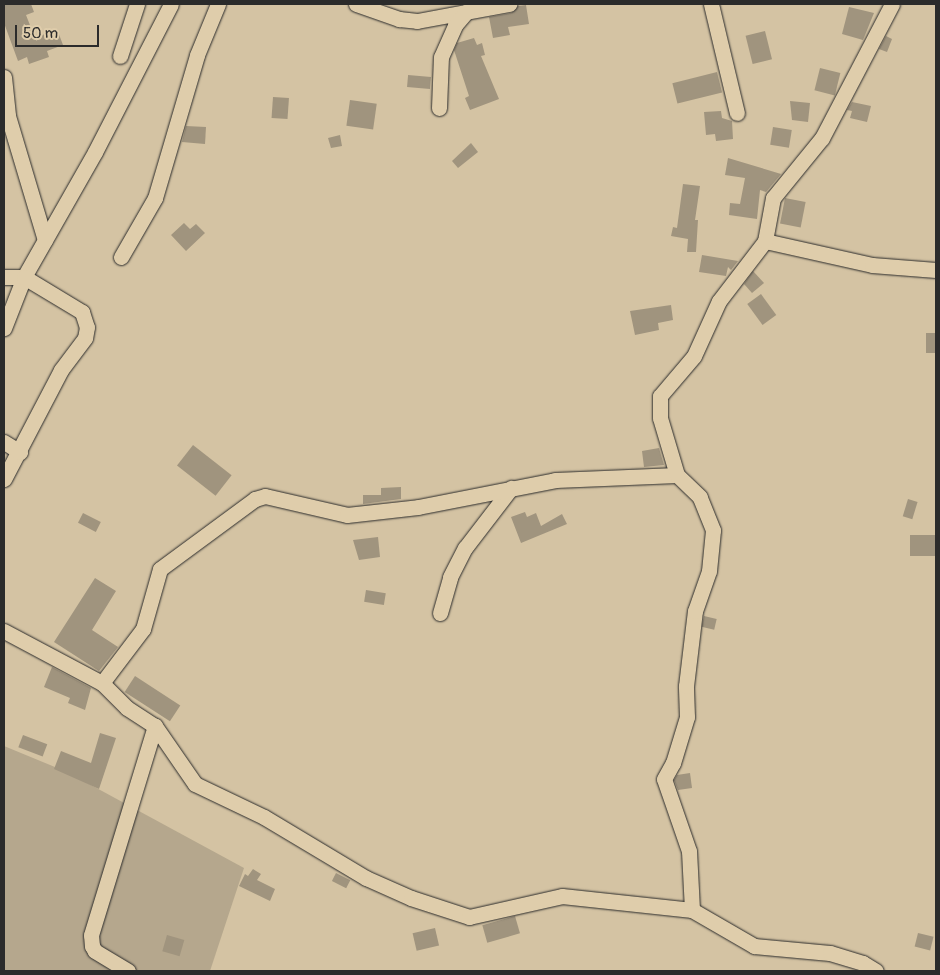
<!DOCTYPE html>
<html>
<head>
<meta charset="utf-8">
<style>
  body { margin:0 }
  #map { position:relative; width:940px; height:975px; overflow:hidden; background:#d4c3a3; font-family:Pangolin,sans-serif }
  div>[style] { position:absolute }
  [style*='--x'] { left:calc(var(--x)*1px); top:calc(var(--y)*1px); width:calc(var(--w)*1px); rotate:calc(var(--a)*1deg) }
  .green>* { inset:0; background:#b5a78d }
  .building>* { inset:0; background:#a0947e; transform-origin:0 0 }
  .roads { filter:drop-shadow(0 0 1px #2b2b2b) drop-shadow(0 0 1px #2b2b2b) }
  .minor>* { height:15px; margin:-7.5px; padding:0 7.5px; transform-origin:7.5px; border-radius:7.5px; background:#dfcdab }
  span { translate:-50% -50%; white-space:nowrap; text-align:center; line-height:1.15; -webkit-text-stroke:4px #dfcdab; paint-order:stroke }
  .frame { position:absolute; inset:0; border:5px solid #2b2b2b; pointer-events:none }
  .scale { position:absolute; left:15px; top:25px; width:84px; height:22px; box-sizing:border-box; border:2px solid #2b2b2b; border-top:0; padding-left:6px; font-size:15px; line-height:18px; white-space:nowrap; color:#2b2b2b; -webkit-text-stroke:4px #dfcdab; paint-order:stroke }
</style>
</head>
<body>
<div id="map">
  <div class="green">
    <i style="clip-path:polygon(4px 746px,67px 772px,244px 868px,210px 971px,4px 971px)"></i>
  </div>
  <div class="building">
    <i style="clip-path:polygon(4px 4px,31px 4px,34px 12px,26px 15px,35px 38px,57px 29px,63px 45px,47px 51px,49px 57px,29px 64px,27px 57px,18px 61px,4px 23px)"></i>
    <i style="clip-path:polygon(526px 5px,529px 24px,508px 27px,510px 35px,493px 38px,489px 17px,511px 13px,518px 6px)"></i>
    <i style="clip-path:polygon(849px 7px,874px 13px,863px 40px,842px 34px)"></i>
    <i style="left:765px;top:31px;width:29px;height:20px;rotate:76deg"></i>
    <i style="clip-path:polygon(886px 36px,892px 39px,887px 52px,879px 49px)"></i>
    <i style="clip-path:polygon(474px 38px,477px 45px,482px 43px,485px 55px,481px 56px,499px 99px,470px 110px,465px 98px,469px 96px,454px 50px,457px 43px)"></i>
    <i style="left:820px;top:68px;width:21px;height:23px;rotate:14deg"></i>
    <i style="left:717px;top:72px;width:21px;height:46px;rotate:76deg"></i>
    <i style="left:431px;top:77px;width:12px;height:23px;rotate:95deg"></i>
    <i style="left:273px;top:97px;width:16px;height:21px;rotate:4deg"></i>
    <i style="left:350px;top:100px;width:27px;height:26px;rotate:8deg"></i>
    <i style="clip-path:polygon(790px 101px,810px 103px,808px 122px,792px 120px)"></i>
    <i style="clip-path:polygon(852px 102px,871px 106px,867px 122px,850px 118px,852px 111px,847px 110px)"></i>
    <i style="clip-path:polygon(721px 111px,722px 118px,732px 121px,733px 139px,716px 141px,715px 134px,706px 135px,704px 112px)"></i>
    <i style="clip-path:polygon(186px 126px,206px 127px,205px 144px,182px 142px)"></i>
    <i style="left:773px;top:127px;width:19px;height:18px;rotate:9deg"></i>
    <i style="clip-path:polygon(340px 135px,342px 146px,331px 148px,328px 138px)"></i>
    <i style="clip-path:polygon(471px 143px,478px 152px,458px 168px,452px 161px)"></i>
    <i style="clip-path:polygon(728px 158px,781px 174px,766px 192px,760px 190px,757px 219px,729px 215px,730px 203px,740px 204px,745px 178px,725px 175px)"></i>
    <i style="clip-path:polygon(683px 184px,700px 186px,695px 220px,698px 220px,696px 252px,687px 252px,688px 239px,671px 236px,673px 227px,677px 228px)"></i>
    <i style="left:785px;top:198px;width:21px;height:26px;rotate:11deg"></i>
    <i style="clip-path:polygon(184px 223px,190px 229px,196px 224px,205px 233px,186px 251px,171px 235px)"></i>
    <i style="clip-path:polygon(702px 255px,738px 261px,731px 270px,728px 267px,726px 276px,699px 272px)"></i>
    <i style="clip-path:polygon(753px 271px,764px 283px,752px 293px,744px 284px)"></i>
    <i style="left:761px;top:294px;width:26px;height:17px;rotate:54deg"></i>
    <i style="clip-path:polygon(671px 305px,673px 320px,658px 323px,659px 330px,635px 335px,630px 311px)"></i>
    <i style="left:926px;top:333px;width:10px;height:20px"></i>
    <i style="left:193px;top:445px;width:49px;height:26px;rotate:38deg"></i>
    <i style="clip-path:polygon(659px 448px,664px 465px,644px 467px,642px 451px)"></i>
    <i style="clip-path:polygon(401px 487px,401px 499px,363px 504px,363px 495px,381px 495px,381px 488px)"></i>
    <i style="left:908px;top:499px;width:10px;height:18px;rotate:17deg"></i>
    <i style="clip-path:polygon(525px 512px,527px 517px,536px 513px,541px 526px,562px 514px,567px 524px,521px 543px,511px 517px)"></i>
    <i style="left:83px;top:513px;width:20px;height:11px;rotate:27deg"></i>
    <i style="left:910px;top:535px;width:26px;height:21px"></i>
    <i style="clip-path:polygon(378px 537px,380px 557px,359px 560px,353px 540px)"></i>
    <i style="clip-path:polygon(95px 578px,116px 591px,92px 630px,118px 647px,99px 671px,54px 642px)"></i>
    <i style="left:366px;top:590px;width:20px;height:12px;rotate:9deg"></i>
    <i style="left:704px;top:616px;width:13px;height:11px;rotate:13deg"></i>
    <i style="clip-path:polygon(52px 667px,91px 688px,85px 710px,68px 703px,70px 698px,44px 687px)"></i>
    <i style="left:135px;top:676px;width:54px;height:19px;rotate:33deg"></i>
    <i style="clip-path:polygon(100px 733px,116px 738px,99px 789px,54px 769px,61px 751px,91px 763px)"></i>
    <i style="left:23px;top:735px;width:26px;height:13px;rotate:21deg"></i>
    <i style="clip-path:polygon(690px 773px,692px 788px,678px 790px,674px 780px,677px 775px)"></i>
    <i style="clip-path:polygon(253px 869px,261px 874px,257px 880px,275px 889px,270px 901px,239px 886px,245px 874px,248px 876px)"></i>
    <i style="left:336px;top:873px;width:16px;height:9px;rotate:27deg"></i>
    <i style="left:515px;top:916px;width:18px;height:34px;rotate:74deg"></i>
    <i style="left:435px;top:928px;width:18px;height:23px;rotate:77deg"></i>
    <i style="left:918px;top:933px;width:16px;height:14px;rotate:14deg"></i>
    <i style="left:167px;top:935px;width:18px;height:17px;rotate:16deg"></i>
  </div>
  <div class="roads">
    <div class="minor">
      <i style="--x:356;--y:4;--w:46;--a:19.2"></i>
      <i style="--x:399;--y:19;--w:18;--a:6"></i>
      <i style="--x:417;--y:21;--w:94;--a:-10.5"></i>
      <i style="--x:711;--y:4;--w:112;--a:76.6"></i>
      <i style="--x:120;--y:56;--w:55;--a:-71.9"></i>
      <i style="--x:4;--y:77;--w:39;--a:84"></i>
      <i style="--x:8;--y:116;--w:129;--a:73.4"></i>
      <i style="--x:45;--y:240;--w:43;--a:119.6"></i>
      <i style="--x:24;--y:277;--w:55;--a:111.4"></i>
      <i style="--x:439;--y:108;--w:51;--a:-87.8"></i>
      <i style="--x:441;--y:57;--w:35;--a:-66"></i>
      <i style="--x:455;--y:25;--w:18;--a:-49"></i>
      <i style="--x:45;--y:240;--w:101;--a:-60.4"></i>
      <i style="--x:95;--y:152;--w:166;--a:-62.8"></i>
      <i style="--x:765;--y:241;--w:110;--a:12.6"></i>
      <i style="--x:872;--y:265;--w:64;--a:4.5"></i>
      <i style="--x:121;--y:257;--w:68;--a:-60"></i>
      <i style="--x:155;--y:198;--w:149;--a:-73.6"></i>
      <i style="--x:197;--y:55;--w:55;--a:-67.6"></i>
      <i style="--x:4;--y:277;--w:20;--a:0"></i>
      <i style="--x:24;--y:277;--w:68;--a:31.1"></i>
      <i style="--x:82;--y:312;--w:16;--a:72"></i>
      <i style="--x:87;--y:327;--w:11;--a:100"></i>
      <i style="--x:85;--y:338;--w:40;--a:127"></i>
      <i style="--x:61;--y:370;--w:123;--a:117.6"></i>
      <i style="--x:4;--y:442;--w:19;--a:32"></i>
      <i style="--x:440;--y:613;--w:37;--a:-74"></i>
      <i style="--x:450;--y:577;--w:33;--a:-63"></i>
      <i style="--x:465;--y:548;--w:76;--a:-52.5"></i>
      <i style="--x:4;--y:631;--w:111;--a:28"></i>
      <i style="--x:102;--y:683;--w:35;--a:45"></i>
      <i style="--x:127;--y:708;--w:33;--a:33"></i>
      <i style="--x:155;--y:726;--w:70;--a:55.4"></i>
      <i style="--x:195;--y:784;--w:76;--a:25.6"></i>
      <i style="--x:264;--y:817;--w:119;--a:30.9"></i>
      <i style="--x:366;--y:878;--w:49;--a:24"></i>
      <i style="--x:411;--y:898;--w:61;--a:18.1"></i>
      <i style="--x:469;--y:917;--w:95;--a:-12.7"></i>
      <i style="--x:562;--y:896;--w:131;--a:6.1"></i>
      <i style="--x:692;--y:910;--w:72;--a:30.1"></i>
      <i style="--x:754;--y:946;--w:76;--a:5.3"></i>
      <i style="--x:830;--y:953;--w:34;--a:17"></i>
      <i style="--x:863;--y:963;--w:15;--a:32"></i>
      <i style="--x:102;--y:683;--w:68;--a:-52.8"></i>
      <i style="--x:143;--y:629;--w:62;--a:-74.2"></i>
      <i style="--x:160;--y:569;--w:118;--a:-36.4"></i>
      <i style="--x:255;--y:499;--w:10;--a:-17"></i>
      <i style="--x:265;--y:496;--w:84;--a:13"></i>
      <i style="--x:347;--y:515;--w:71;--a:-6.4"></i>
      <i style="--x:418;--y:507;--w:140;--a:-11.1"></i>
      <i style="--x:555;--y:480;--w:122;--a:-2.3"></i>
      <i style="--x:692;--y:910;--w:59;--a:-92.9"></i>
      <i style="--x:689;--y:851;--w:76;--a:-109.1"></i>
      <i style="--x:664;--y:779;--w:18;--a:-61"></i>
      <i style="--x:673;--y:763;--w:48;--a:-73.1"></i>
      <i style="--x:687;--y:717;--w:31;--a:-92"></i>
      <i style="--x:686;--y:686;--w:76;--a:-83.2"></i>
      <i style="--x:695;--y:611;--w:42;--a:-70.7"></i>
      <i style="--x:709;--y:571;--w:41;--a:-84.4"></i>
      <i style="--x:713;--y:530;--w:35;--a:-112"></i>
      <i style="--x:700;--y:497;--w:32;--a:-136"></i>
      <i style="--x:677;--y:475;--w:59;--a:-106.6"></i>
      <i style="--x:660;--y:418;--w:22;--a:-90"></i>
      <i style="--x:660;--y:396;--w:52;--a:-49.6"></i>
      <i style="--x:694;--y:356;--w:60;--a:-65.6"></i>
      <i style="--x:719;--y:301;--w:76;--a:-52.5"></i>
      <i style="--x:765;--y:241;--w:44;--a:-79.5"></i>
      <i style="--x:773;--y:198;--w:77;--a:-50.8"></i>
      <i style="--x:822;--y:138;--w:151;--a:-62.4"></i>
      <i style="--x:128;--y:971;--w:39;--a:-149"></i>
      <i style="--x:95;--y:951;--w:6;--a:-121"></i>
      <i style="--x:92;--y:946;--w:11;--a:-95"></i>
      <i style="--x:91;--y:935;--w:219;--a:-73"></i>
    </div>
  </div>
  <div class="frame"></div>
  <div class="scale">50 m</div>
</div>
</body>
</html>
